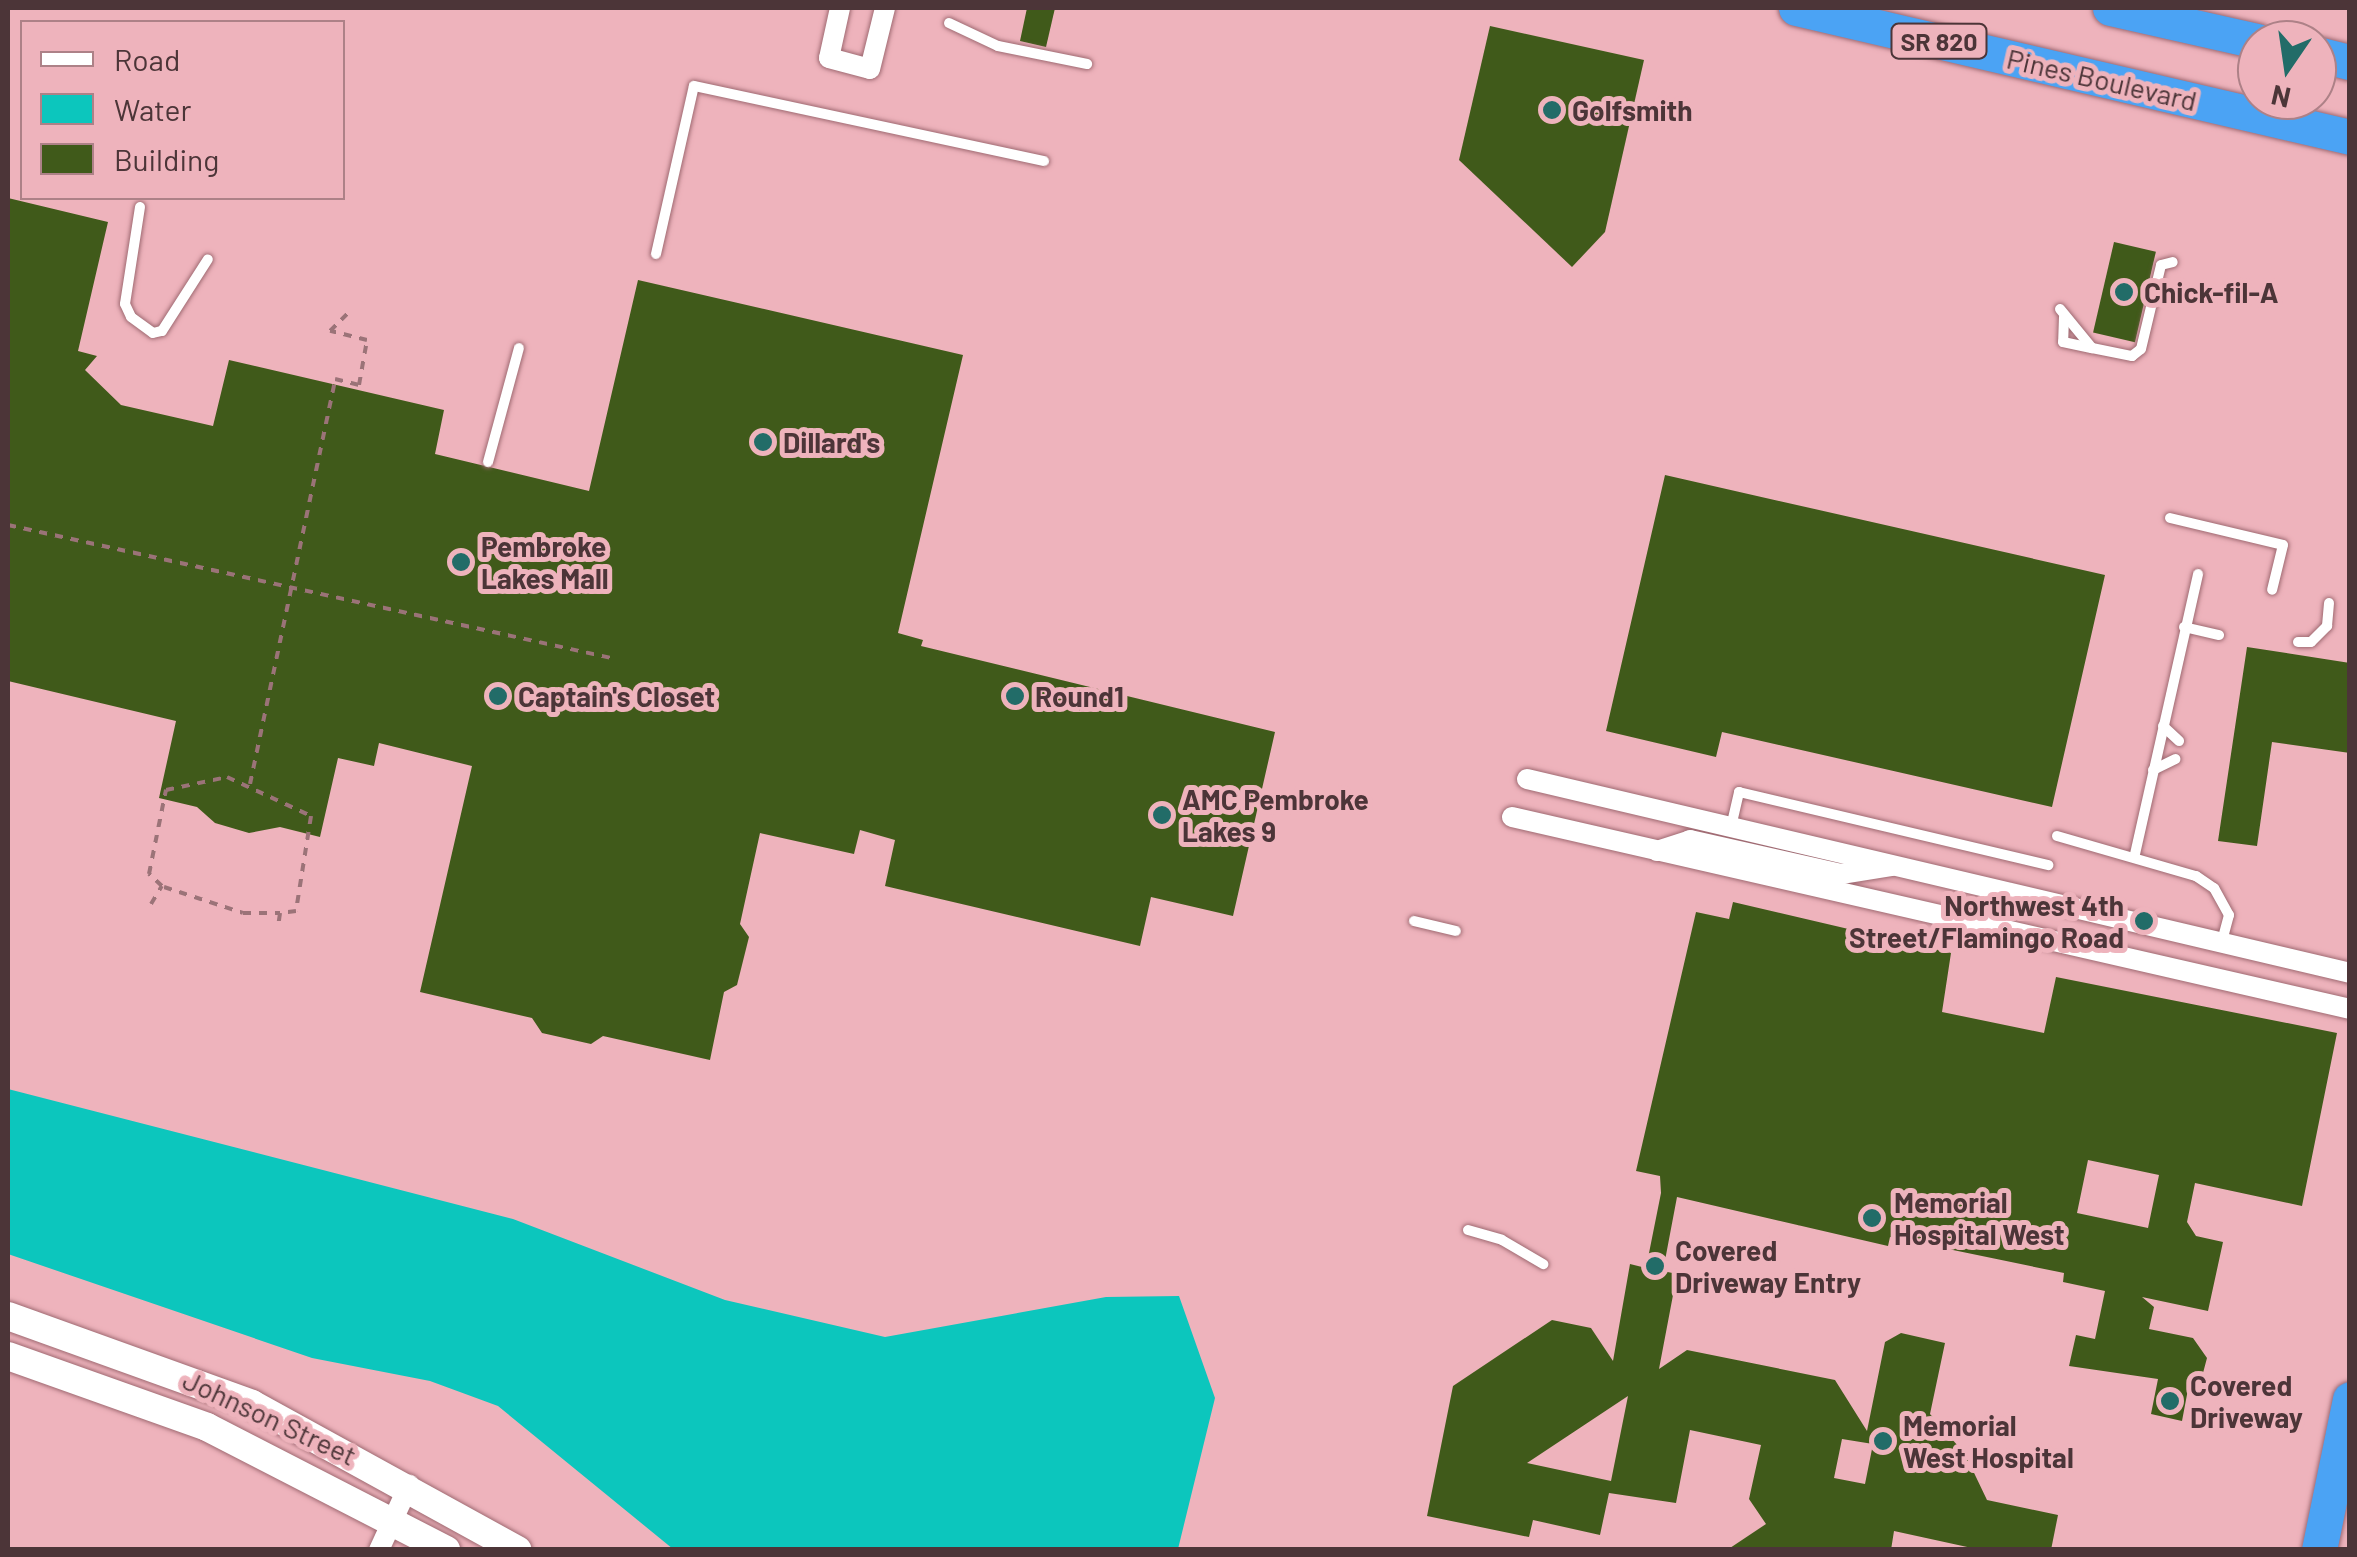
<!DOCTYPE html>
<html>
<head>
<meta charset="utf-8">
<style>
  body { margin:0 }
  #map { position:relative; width:2357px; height:1557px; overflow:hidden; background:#eeb3bc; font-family:Barlow,sans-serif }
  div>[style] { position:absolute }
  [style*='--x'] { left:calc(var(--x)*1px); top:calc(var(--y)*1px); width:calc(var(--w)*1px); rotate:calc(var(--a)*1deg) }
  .water>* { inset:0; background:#0cc6bd }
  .building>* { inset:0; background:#405a1a; transform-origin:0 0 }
  .path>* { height:4px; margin-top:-2px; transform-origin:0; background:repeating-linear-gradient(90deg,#9b7378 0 8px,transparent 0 16px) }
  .roads { filter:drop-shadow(0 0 2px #9f6a72) drop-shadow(0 0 2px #9f6a72) }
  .lane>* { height:10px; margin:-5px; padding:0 5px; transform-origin:5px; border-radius:5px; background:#fff }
  .street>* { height:20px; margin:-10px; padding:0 10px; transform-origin:10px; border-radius:10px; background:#fff }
  .secondary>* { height:28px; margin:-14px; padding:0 14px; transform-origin:14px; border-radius:14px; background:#fff }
  .highway>* { height:35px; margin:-17.5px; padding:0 17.5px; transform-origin:17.5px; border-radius:17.5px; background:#4ba3f4 }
  .dots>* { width:28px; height:28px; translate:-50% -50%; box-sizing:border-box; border:5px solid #eeb3bc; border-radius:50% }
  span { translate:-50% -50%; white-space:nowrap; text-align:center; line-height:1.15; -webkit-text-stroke:10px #eeb3bc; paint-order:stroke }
  .shield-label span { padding:2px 8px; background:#eeb3bc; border:2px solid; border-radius:8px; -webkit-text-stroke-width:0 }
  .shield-label { font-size:25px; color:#4c3538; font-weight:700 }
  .street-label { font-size:28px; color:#4c3538 }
  .poi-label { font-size:28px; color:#4c3538; font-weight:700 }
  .left { translate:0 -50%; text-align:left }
  .right { translate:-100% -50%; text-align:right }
  .frame { position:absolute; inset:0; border:10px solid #4c3538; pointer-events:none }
  .legend { position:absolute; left:20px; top:20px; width:325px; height:180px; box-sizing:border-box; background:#eeb3bc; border:2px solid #ad8187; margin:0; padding:12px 18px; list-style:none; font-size:30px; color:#4c3538 }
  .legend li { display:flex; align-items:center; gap:20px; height:50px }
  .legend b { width:50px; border:2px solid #ad8187 }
  .north { position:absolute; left:2237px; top:20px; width:100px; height:100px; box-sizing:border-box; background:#eeb3bc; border:2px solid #ad8187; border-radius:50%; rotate:193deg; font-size:28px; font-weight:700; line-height:40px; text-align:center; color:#4c3538 }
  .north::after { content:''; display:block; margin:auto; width:35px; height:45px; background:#226c68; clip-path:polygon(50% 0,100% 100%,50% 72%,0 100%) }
</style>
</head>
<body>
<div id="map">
  <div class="water">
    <i style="clip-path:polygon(8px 1089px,513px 1219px,725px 1300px,885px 1337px,1106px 1297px,1179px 1296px,1215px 1398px,1178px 1549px,673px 1549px,498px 1406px,430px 1381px,312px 1358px,8px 1254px)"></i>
  </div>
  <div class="building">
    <i style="clip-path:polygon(1027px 8px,1055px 8px,1046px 47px,1020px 41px)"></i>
    <i style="clip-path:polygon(1490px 26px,1644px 60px,1605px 232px,1572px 267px,1459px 160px)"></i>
    <i style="clip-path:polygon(8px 198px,108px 222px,78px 351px,97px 356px,85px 370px,121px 405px,213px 426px,229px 360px,444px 410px,435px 454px,589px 491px,638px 280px,963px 355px,898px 633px,923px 640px,921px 646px,1275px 732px,1233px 916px,1151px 897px,1140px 946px,885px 886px,895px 840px,860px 830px,854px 854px,760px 833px,740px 924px,749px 937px,737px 985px,724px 992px,710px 1060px,603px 1036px,591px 1044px,542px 1033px,532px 1018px,420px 992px,472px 766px,379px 743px,374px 766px,338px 758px,320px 837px,280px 827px,249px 833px,215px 823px,197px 807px,159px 798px,176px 721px,8px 681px)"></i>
    <i style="left:2114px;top:242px;width:43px;height:93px;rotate:13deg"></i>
    <i style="clip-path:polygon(1665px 475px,2105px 575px,2052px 807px,1722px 732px,1716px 757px,1606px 731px)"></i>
    <i style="clip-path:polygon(2247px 647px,2350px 663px,2350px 753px,2272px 742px,2257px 846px,2218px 841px)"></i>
    <i style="clip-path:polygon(evenodd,1733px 902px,1951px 953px,1942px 1012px,2044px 1033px,2056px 977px,2337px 1033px,2302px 1206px,2195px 1183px,2187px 1222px,2196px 1236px,2223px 1242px,2208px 1311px,2142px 1297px,2154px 1307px,2149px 1329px,2193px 1338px,2207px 1358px,2203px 1373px,2189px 1384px,2182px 1421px,2151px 1414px,2158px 1379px,2069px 1366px,2076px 1335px,2095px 1339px,2105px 1291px,2063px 1282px,2064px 1273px,1890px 1237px,1888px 1246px,1677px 1197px,1663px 1271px,1677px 1274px,1659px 1369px,1687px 1350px,1835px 1380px,1867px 1431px,1885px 1342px,1901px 1333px,1945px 1343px,1930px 1414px,1965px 1454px,1987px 1500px,2058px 1515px,2051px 1550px,1981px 1550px,1894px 1531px,1891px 1550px,1727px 1550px,1766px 1524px,1749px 1499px,1761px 1445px,1690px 1430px,1676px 1503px,1609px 1493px,1600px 1535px,1533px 1520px,1529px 1537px,1427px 1516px,1453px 1386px,1552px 1320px,1591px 1328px,1613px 1361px,1630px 1264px,1646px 1268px,1661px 1193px,1660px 1176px,1636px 1171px,1696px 912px,1729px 919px,1733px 902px,2088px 1160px,2159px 1175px,2148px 1228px,2077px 1213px,2088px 1160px,1733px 902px,1628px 1396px,1611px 1481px,1527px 1463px,1628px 1396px,1733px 902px,1842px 1439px,1873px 1444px,1865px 1484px,1834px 1478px,1842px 1439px)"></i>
  </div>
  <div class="path">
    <i style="--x:8;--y:525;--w:623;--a:12.43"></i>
    <i style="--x:250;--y:784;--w:414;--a:-78.1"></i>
    <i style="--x:335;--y:379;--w:25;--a:14"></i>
    <i style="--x:359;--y:385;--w:46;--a:-79.9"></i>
    <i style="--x:367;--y:340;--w:38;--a:-166"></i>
    <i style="--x:330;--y:331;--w:31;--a:-45"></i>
    <i style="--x:164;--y:887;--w:83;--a:18.2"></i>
    <i style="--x:243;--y:913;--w:37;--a:0"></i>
    <i style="--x:151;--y:904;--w:21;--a:-59"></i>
    <i style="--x:162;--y:886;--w:18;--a:-137"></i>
    <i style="--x:149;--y:874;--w:86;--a:-78.6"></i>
    <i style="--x:166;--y:790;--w:62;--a:-12"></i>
    <i style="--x:227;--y:777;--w:93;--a:24.9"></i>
    <i style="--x:311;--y:816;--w:96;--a:99"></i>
    <i style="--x:296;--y:911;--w:16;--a:173"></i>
    <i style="--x:280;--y:913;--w:14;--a:98"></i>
  </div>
  <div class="roads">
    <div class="lane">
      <i style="--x:949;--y:23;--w:54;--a:25.1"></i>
      <i style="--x:998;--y:46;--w:91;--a:11.4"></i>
      <i style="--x:140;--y:207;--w:98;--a:98.8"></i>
      <i style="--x:125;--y:304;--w:14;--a:65"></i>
      <i style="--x:131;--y:317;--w:27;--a:36"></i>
      <i style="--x:153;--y:333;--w:9;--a:-13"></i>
      <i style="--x:162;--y:331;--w:85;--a:-57.4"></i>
      <i style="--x:656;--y:254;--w:172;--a:-77.3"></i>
      <i style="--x:694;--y:86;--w:358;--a:12.1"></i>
      <i style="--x:2060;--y:309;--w:50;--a:50.6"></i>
      <i style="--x:2092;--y:348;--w:41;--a:11.3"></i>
      <i style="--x:2132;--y:356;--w:11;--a:-38"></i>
      <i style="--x:2141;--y:349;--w:86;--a:-76.6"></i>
      <i style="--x:2161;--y:265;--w:12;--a:-14"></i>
      <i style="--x:2064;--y:317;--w:25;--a:92"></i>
      <i style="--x:2063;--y:342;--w:30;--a:12"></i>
      <i style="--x:488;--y:462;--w:118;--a:-74.8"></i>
      <i style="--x:2170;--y:518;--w:116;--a:13.4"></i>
      <i style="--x:2283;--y:545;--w:46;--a:103.7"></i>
      <i style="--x:2184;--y:627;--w:36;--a:13"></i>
      <i style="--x:2298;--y:642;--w:13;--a:0"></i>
      <i style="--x:2311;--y:642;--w:23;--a:-45"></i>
      <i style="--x:2327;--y:626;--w:23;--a:-85"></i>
      <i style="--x:2163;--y:726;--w:22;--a:43"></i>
      <i style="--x:2153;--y:770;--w:25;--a:-26"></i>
      <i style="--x:1731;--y:827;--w:36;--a:-77"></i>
      <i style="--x:1739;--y:792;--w:318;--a:13.3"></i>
      <i style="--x:2057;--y:836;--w:145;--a:16.1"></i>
      <i style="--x:2196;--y:876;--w:22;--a:34"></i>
      <i style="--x:2214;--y:888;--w:31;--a:61"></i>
      <i style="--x:2229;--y:915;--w:28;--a:105"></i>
      <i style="--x:2135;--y:854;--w:287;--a:-77.3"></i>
      <i style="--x:1414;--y:921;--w:43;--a:13.4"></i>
      <i style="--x:1468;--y:1230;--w:35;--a:16"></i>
      <i style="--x:1502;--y:1240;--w:48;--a:30.3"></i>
    </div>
    <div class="street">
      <i style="--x:840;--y:8;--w:51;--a:102.4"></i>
      <i style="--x:829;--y:58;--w:42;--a:15"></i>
      <i style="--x:870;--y:69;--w:63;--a:-76.2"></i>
      <i style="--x:1527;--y:779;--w:846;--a:13.26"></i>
      <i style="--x:1512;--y:817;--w:860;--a:12.9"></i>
      <i style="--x:1657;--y:851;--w:35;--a:-18"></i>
      <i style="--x:1690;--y:840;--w:155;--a:12.7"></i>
      <i style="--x:1841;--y:874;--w:52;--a:-8.9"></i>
      <i style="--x:379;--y:1550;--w:72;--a:-65.2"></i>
    </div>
    <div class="secondary">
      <i style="--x:8;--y:1316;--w:259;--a:19.8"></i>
      <i style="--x:252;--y:1404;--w:303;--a:28.8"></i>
      <i style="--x:8;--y:1356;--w:211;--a:19.6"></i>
      <i style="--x:207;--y:1427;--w:269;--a:27.2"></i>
    </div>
    <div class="highway">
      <i style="--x:1796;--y:8;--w:569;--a:13.11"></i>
      <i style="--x:2110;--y:8;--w:151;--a:12.7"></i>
      <i style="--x:2317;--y:54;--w:34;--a:14"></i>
      <i style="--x:2319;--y:1550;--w:154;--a:-78.4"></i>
    </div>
  </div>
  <div class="dots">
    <i style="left:1552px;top:110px;background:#226c68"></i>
    <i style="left:2124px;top:292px;background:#226c68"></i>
    <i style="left:763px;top:442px;background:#226c68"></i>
    <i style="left:461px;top:562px;background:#226c68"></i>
    <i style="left:498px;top:696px;background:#226c68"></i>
    <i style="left:1015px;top:696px;background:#226c68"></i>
    <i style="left:1162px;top:815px;background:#226c68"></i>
    <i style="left:2144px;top:921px;background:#226c68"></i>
    <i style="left:1872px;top:1218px;background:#226c68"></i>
    <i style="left:1655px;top:1266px;background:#226c68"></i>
    <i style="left:2170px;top:1401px;background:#226c68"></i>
    <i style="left:1883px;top:1441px;background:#226c68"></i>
  </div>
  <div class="shield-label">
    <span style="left:1939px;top:41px">SR 820</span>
  </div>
  <div class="street-label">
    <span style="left:2102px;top:79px;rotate:13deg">Pines Boulevard</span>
    <span style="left:270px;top:1417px;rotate:25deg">Johnson Street</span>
  </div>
  <div class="poi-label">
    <span class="left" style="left:1572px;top:110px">Golfsmith</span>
    <span class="left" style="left:2144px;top:292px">Chick-fil-A</span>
    <span class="left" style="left:783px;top:442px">Dillard's</span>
    <span class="left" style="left:481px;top:562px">Pembroke<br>Lakes Mall</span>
    <span class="left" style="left:518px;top:696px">Captain's Closet</span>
    <span class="left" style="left:1035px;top:696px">Round1</span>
    <span class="left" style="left:1182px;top:815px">AMC Pembroke<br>Lakes 9</span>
    <span class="right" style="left:2124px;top:921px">Northwest 4th<br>Street/Flamingo Road</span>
    <span class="left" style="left:1894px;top:1218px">Memorial<br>Hospital West</span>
    <span class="left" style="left:1675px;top:1266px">Covered<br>Driveway Entry</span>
    <span class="left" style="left:2190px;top:1401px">Covered<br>Driveway</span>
    <span class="left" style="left:1903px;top:1441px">Memorial<br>West Hospital</span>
  </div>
  <div class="frame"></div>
  <ul class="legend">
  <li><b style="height:12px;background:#fff"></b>Road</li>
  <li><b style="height:28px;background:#0cc6bd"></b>Water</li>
  <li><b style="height:28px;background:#405a1a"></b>Building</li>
  </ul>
  <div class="north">N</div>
</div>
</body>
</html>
